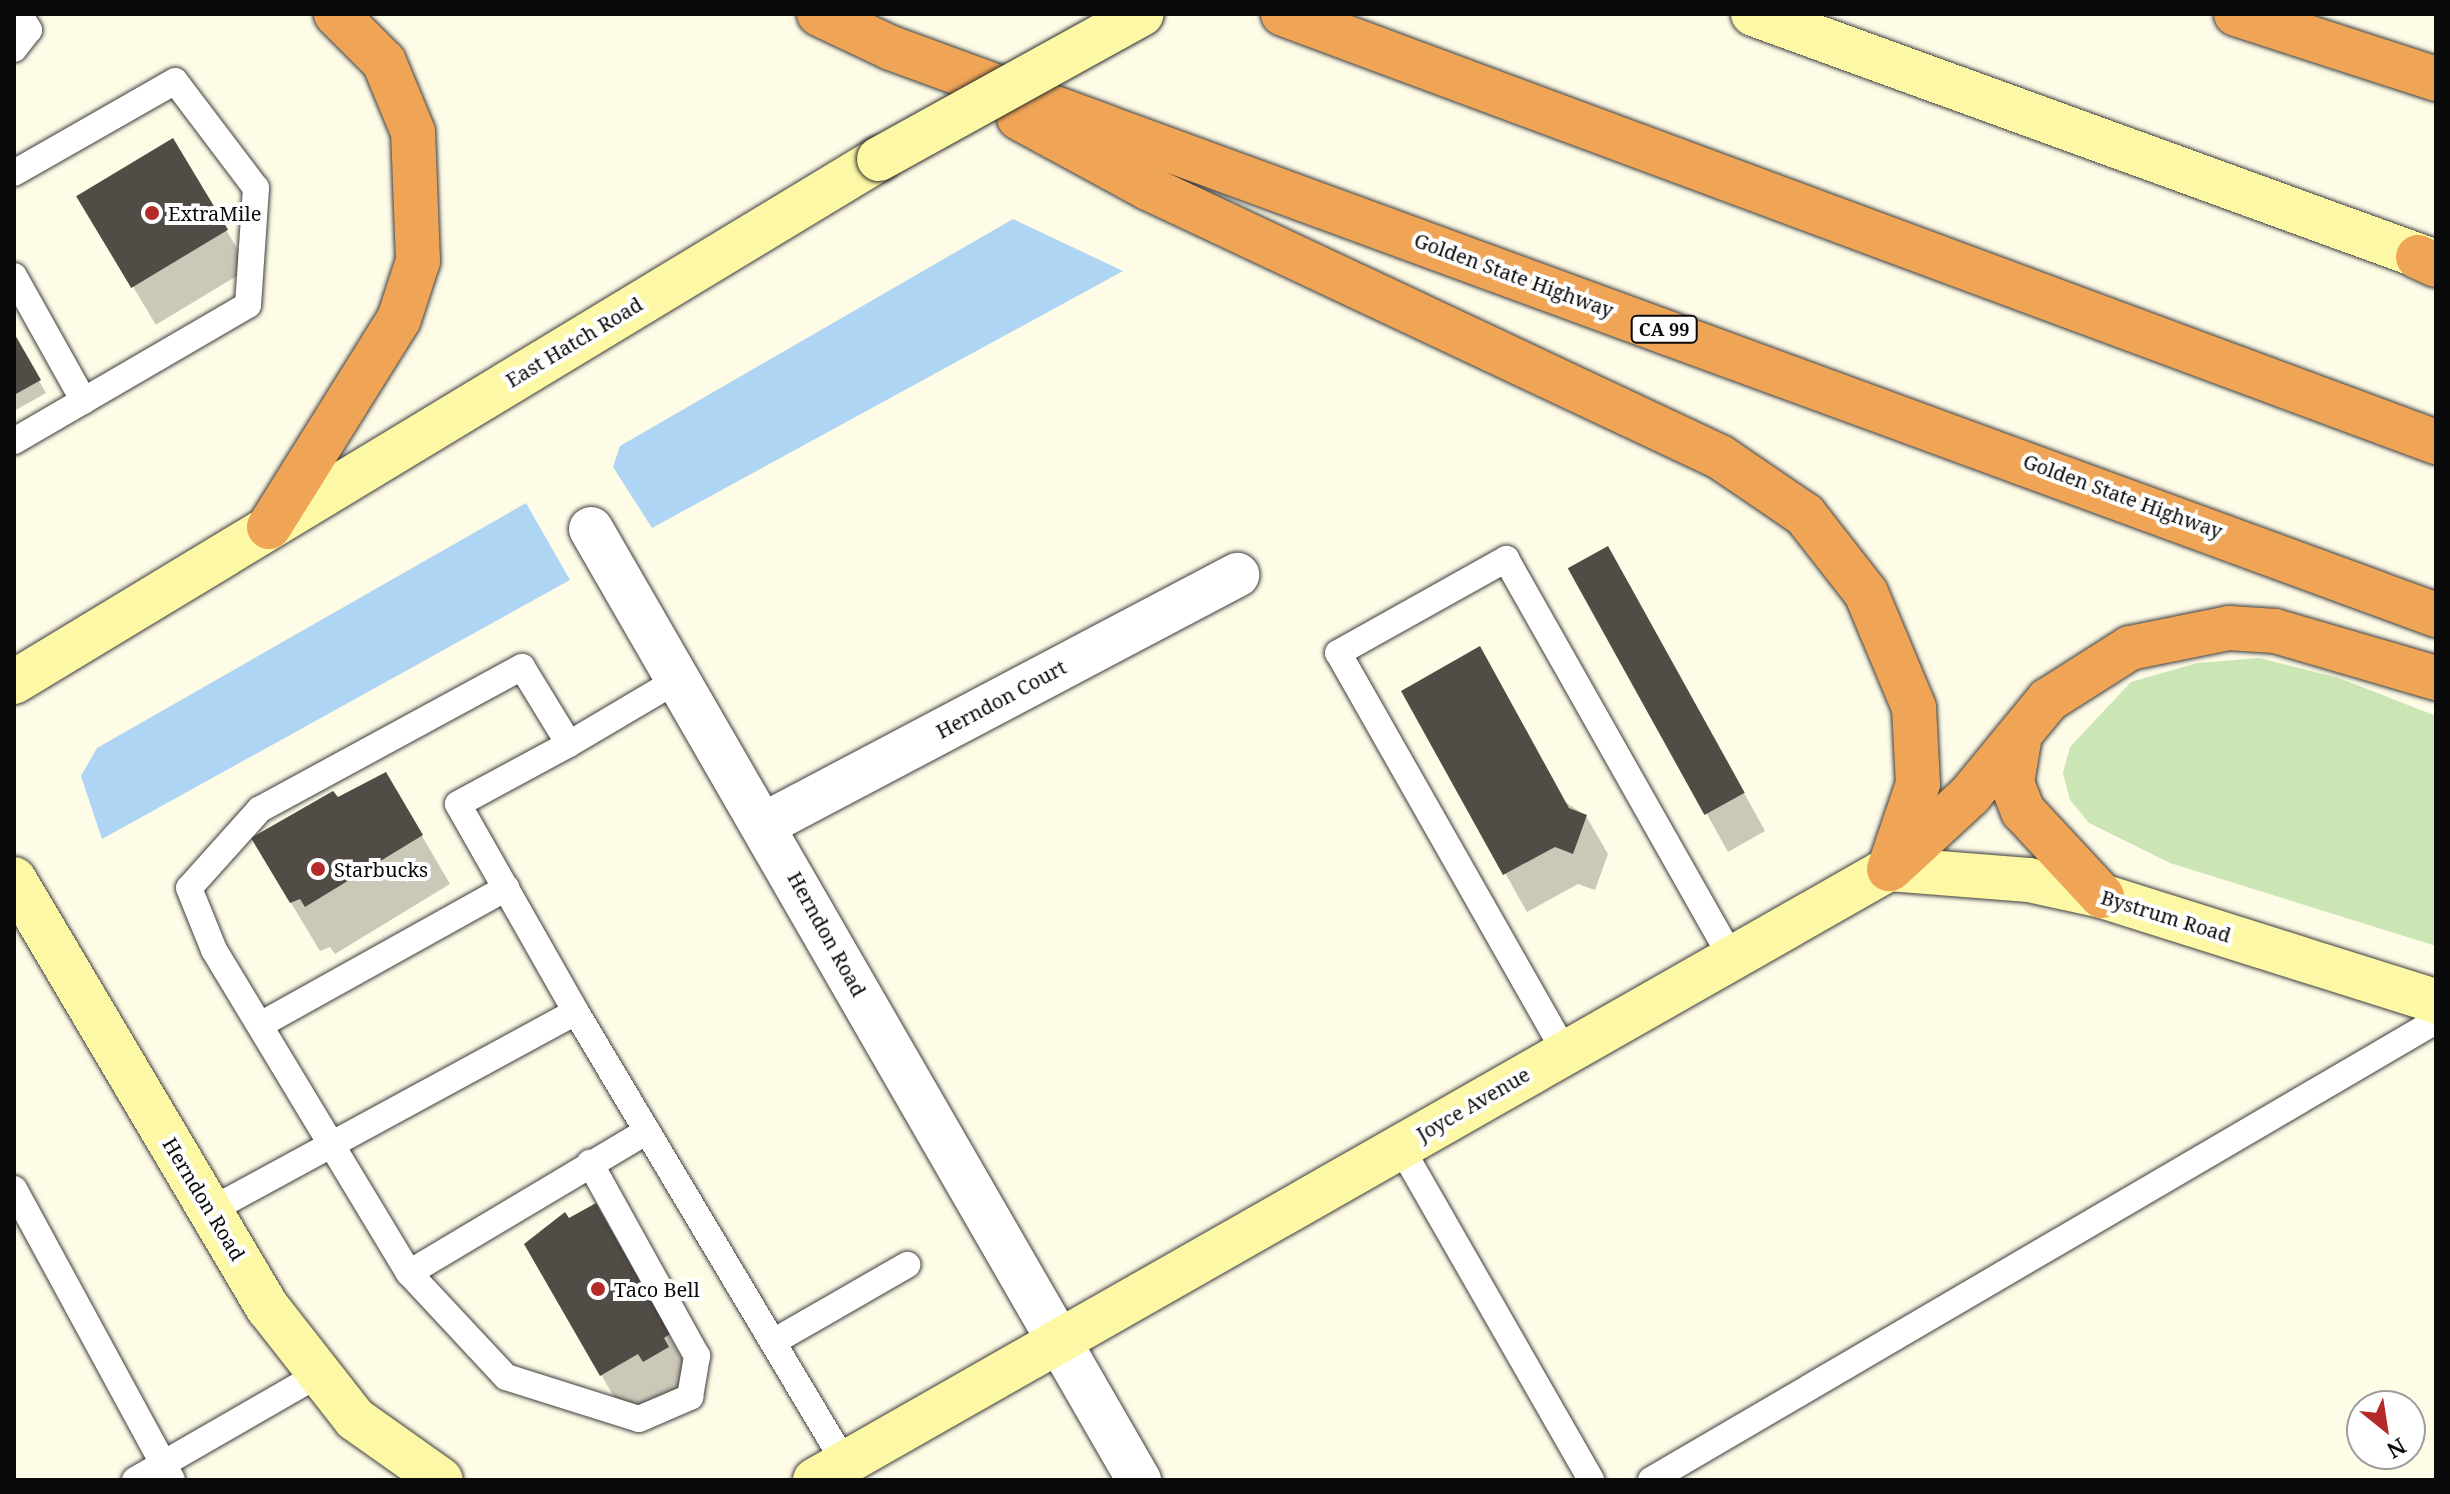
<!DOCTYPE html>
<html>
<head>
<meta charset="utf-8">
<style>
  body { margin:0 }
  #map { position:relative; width:2450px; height:1494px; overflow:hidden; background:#fefbe7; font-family:"Noto Serif",serif }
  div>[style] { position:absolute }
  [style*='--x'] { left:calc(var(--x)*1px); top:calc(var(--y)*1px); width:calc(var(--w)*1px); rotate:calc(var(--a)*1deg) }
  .green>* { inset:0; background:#cbe6b4 }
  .water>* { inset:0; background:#aed5f3 }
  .shadow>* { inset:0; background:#0003; transform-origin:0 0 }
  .building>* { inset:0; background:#524c47; transform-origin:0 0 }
  .roads { filter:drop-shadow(0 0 2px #3d3d3d) drop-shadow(0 0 2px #3d3d3d) }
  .lane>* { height:26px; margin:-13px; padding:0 13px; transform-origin:13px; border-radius:13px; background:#fff }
  .street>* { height:44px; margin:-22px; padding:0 22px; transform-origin:22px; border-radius:22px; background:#fff }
  .secondary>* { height:44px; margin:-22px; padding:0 22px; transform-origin:22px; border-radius:22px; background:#fcf8a5 }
  .highway>* { height:44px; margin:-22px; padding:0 22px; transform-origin:22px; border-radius:22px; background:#efa555 }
  .bridges { filter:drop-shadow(0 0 2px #2c2c2c) drop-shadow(0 0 2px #2c2c2c) }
  .secondary-bridge>* { height:44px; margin:-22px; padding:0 22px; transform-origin:22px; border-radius:22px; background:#fcf8a5 }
  .dots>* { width:22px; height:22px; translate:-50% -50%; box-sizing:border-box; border:4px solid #fff; border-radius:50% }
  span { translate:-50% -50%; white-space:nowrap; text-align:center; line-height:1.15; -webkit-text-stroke:8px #fff; paint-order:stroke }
  .shield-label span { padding:2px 6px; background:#fff; border:2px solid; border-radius:6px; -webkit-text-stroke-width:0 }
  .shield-label { font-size:18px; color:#0a0a0a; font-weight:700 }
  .poi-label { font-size:20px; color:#0a0a0a }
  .left { translate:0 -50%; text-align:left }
  .street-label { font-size:20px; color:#0a0a0a }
  .frame { position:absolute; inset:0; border:16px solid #0a0a0a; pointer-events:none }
  .north { position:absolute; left:2346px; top:1390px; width:80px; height:80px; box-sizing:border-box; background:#fff; border:2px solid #9d9d9d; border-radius:50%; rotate:150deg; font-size:22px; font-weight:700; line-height:32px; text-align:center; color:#0a0a0a }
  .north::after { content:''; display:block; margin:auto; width:28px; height:36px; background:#b32a28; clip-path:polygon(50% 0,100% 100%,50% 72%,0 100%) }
</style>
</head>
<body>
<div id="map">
  <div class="green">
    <i style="clip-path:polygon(2259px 658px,2339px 678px,2436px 716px,2436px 946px,2170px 863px,2089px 823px,2070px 800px,2063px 773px,2070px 747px,2131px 682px,2197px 663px)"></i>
  </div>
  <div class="water">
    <i style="clip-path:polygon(1013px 219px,1123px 271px,652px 528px,613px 467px,620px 446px)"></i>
    <i style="clip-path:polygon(526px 503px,570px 580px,102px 839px,81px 776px,97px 748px)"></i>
  </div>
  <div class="shadow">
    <i style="left:172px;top:140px;width:150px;height:109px;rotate:59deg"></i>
    <i style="clip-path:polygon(14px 337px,46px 393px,14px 411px)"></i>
    <i style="clip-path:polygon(1571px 569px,1630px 586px,1765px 831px,1728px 852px)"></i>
    <i style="clip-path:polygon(1403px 691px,1586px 816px,1608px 854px,1595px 890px,1578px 884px,1527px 912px)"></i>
    <i style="clip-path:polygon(338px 800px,422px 836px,450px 884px,335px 954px,330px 947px,320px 951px,282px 888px)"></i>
    <i style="clip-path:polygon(596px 1206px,690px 1373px,689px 1385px,623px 1413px,527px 1244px)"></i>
  </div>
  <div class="building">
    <i style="left:173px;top:138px;width:107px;height:113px;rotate:59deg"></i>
    <i style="clip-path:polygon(14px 333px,41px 380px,14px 395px)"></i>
    <i style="left:1608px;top:546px;width:282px;height:46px;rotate:61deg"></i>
    <i style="clip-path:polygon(1480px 646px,1569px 808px,1587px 815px,1573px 854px,1555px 847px,1503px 875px,1401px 691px)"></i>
    <i style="clip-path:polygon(386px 772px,423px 835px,305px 907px,300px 899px,290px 903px,251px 838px,333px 791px,338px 797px)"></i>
    <i style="clip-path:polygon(596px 1203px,670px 1334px,664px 1338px,669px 1347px,643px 1362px,638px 1354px,600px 1376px,524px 1244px,565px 1212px,569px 1218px)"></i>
  </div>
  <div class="roads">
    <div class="lane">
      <i style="--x:14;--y:49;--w:24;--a:-52"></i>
      <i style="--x:29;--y:30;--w:19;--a:-122"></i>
      <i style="--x:14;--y:173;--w:185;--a:-29.7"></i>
      <i style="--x:175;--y:81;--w:134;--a:52.9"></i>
      <i style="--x:256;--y:188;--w:117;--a:93.9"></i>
      <i style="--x:248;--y:305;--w:271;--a:149.8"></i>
      <i style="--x:14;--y:276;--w:143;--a:60.8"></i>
      <i style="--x:569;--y:744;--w:128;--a:-30.6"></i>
      <i style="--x:576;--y:1012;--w:239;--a:-119.6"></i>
      <i style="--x:458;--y:804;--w:126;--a:-28.4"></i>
      <i style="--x:569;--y:744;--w:90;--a:-121.4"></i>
      <i style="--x:522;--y:667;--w:298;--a:151.5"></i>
      <i style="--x:260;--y:809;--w:106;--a:131.9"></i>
      <i style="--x:189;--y:888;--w:67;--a:68"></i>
      <i style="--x:214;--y:950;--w:377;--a:58.9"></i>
      <i style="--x:409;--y:1273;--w:142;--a:47"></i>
      <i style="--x:506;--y:1377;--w:139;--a:17.5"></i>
      <i style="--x:639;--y:1419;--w:56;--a:-23.3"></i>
      <i style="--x:690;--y:1397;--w:42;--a:-80.3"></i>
      <i style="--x:697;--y:1356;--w:221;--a:-119"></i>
      <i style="--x:260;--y:1025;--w:282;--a:-29.1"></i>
      <i style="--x:1565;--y:1052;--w:459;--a:-119.6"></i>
      <i style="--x:1338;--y:653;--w:193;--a:-29.2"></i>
      <i style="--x:1506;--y:559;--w:459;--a:60.5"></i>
      <i style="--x:1400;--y:1146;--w:385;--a:60.2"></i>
      <i style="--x:14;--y:1189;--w:331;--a:61.5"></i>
      <i style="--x:211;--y:1210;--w:415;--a:-28.5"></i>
      <i style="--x:576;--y:1012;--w:527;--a:59.2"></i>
      <i style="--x:409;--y:1273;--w:277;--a:-30.8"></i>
      <i style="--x:773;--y:1342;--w:155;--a:-29.9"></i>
      <i style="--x:135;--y:1480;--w:212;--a:-29.9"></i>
      <i style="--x:1651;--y:1480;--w:909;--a:-30.32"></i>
    </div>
    <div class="street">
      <i style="--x:591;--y:529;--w:1098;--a:60.05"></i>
      <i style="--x:765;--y:824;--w:534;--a:-27.81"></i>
    </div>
    <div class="secondary">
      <i style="--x:1753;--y:14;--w:727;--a:19.96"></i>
      <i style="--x:14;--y:682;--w:1011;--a:-31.16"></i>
      <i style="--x:14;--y:879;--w:499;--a:59.4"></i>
      <i style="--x:268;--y:1308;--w:141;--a:51.9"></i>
      <i style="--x:355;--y:1419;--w:105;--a:35.3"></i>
      <i style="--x:815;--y:1480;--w:1236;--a:-29.64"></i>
      <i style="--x:1889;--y:869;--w:140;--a:4.5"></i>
      <i style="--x:2029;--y:880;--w:75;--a:12.4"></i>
      <i style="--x:2102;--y:896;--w:350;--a:17.5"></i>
    </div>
    <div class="highway">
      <i style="--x:819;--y:14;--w:80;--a:25.3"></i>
      <i style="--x:891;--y:48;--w:1646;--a:20.15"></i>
      <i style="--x:1283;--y:14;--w:1230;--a:20.37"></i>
      <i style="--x:2236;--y:14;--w:210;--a:18"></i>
      <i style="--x:1019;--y:118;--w:147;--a:28.5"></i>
      <i style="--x:1148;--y:188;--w:632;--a:25.19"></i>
      <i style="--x:1720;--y:457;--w:103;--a:34.3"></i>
      <i style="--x:1805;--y:515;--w:99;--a:52"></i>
      <i style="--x:1866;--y:593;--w:125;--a:67.3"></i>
      <i style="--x:1914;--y:708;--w:76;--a:87"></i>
      <i style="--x:1918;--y:784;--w:90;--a:108.8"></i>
      <i style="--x:2418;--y:257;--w:20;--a:24"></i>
      <i style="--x:269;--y:527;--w:245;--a:-58"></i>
      <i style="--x:399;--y:319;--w:61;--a:-71.9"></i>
      <i style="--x:418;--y:261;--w:129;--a:-92.2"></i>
      <i style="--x:413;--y:132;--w:76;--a:-112.5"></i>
      <i style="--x:384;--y:62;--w:68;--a:-135"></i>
      <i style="--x:2019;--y:741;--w:43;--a:99.5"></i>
      <i style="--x:2012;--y:783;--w:30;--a:69"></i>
      <i style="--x:2023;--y:811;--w:116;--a:47.1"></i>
      <i style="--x:1891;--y:868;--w:108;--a:-42.7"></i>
      <i style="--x:1970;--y:795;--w:123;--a:-50.6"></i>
      <i style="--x:2048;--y:700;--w:97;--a:-32.4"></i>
      <i style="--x:2130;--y:648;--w:101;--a:-11.4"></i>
      <i style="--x:2229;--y:628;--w:46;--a:3.7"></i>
      <i style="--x:2275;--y:631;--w:168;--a:16.3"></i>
    </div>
  </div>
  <div class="bridges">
    <div class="secondary-bridge">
      <i style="--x:879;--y:159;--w:300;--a:-28.9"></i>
    </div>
  </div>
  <div class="dots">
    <i style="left:152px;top:213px;background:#b32a28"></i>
    <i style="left:318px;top:869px;background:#b32a28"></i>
    <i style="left:598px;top:1289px;background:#b32a28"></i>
  </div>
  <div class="shield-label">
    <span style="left:1664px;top:329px">CA 99</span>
  </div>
  <div class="poi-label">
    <span class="left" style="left:168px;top:213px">ExtraMile</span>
    <span class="left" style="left:334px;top:869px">Starbucks</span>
    <span class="left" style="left:614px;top:1289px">Taco Bell</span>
  </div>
  <div class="street-label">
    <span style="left:1514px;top:275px;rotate:20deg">Golden State Highway</span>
    <span style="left:574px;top:342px;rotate:-31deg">East Hatch Road</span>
    <span style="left:2123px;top:496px;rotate:20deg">Golden State Highway</span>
    <span style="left:1001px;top:699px;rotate:-28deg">Herndon Court</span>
    <span style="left:2166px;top:916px;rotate:17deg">Bystrum Road</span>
    <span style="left:827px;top:934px;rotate:61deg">Herndon Road</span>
    <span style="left:1473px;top:1104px;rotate:-30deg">Joyce Avenue</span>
    <span style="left:204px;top:1199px;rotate:59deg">Herndon Road</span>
  </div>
  <div class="frame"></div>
  <div class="north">N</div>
</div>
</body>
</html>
